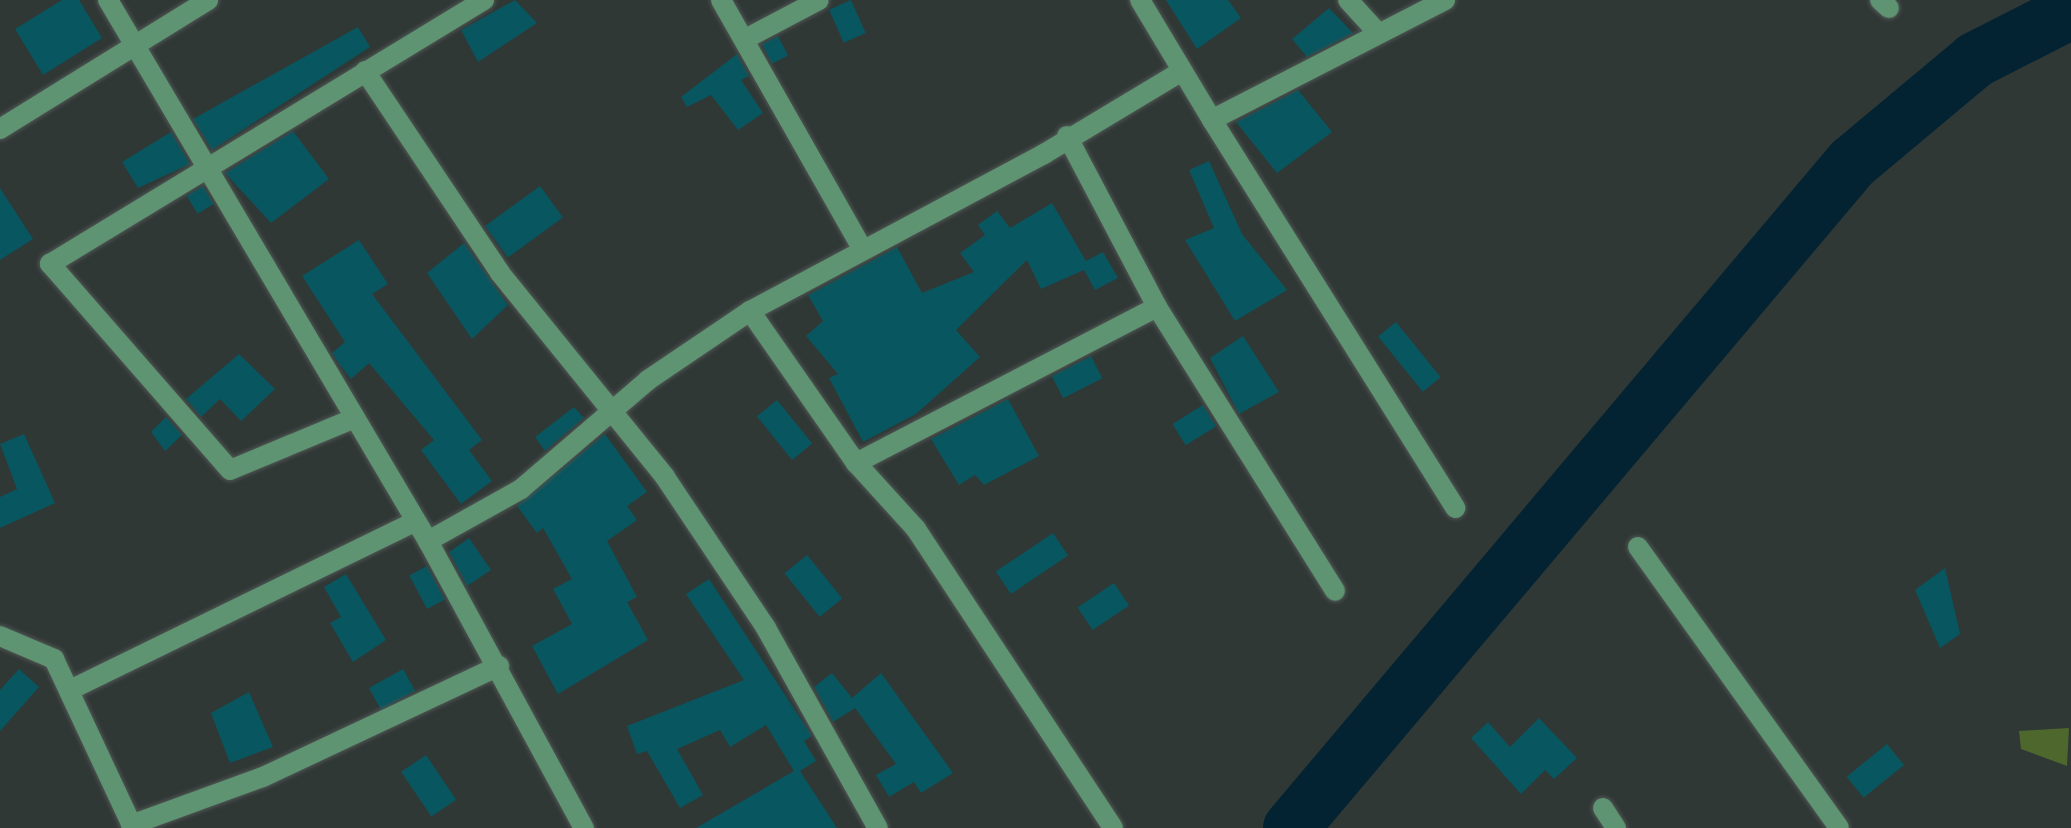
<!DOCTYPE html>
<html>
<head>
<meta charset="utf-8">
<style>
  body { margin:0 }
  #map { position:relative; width:2071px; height:828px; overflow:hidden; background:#303836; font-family:Lato,sans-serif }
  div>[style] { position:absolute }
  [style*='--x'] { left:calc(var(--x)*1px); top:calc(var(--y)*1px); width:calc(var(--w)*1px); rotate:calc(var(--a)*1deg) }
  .green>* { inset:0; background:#4d672d }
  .river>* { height:56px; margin:-28px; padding:0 28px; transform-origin:28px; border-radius:28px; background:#042332 }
  .building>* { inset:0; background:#08565f; transform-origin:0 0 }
  .roads { filter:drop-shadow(0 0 2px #4f5654) drop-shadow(0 0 2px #4f5654) }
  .minor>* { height:20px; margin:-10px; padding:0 10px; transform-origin:10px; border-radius:10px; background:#5e9471 }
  span { translate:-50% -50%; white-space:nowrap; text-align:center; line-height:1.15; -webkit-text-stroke:7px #303836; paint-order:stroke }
</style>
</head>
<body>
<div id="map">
  <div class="green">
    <i style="clip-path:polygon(2069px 728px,2067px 766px,2021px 749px,2019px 731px)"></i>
  </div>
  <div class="river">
    <i style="--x:1291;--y:828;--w:870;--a:-49.85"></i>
    <i style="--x:1852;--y:163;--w:160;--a:-39.9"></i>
    <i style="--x:1975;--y:60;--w:108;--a:-27"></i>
  </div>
  <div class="building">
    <i style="clip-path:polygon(62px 0,79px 0,102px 38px,43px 75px,15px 29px)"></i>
    <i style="clip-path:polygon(515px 0,537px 23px,478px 62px,461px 30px)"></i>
    <i style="left:851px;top:0;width:36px;height:24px;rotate:66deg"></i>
    <i style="clip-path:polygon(1166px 0,1228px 0,1241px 18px,1197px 49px)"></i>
    <i style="clip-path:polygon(1329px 8px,1353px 33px,1307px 57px,1292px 39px)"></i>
    <i style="clip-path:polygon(358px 27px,370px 47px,212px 150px,193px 119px)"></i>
    <i style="left:778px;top:36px;width:22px;height:18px;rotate:63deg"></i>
    <i style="clip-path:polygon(737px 54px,749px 76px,741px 80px,763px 113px,738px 130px,711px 95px,687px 107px,681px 97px)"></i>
    <i style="clip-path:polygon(1298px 90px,1332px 132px,1277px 173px,1236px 122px)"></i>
    <i style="clip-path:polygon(293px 131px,329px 179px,271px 223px,225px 173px)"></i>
    <i style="clip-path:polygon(171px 132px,190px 164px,138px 188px,122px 162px)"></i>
    <i style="clip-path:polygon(1209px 161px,1242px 234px,1287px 290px,1235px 321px,1185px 240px,1214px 228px,1189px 170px)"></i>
    <i style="left:203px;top:186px;width:21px;height:19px;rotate:59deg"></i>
    <i style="left:540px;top:186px;width:39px;height:68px;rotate:54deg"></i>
    <i style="clip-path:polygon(0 188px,33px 239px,0 260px)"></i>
    <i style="clip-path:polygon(1052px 203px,1086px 261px,1103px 252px,1118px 278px,1095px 290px,1084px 270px,1041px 289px,1027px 260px,956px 330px,980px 357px,916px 414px,863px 442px,829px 378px,838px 374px,806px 336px,823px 321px,808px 295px,897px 247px,922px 293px,974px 272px,960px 253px,985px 235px,978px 225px,997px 211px,1010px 228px)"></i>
    <i style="clip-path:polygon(359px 240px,388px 284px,372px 294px,482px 440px,469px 450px,492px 481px,461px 504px,421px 450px,434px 440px,369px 363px,351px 379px,339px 364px,332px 353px,345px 342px,302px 276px)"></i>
    <i style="clip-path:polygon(464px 243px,508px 305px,472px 339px,427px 273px)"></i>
    <i style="left:1396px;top:322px;width:71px;height:23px;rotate:51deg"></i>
    <i style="clip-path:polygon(1243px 336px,1279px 392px,1239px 414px,1210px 358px)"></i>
    <i style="clip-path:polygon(239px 354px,275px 389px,241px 421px,220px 399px,201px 417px,186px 399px)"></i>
    <i style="left:1091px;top:356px;width:25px;height:44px;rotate:63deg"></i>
    <i style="clip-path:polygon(1008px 399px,1039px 456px,984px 485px,975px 475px,959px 485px,931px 439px)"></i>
    <i style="left:777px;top:400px;width:56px;height:26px;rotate:51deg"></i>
    <i style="left:1203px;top:405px;width:25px;height:36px;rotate:58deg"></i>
    <i style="clip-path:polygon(574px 407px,584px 418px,545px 451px,535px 437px)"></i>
    <i style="clip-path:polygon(166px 417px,182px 435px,165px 451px,151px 432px)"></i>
    <i style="clip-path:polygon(24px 434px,55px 503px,0 528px,0 497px,17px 489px,0 444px)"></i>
    <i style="clip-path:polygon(605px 434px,647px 492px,627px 506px,637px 520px,607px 541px,637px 597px,627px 602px,648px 640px,558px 694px,532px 646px,572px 624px,553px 589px,572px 579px,543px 528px,537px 533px,517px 506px)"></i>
    <i style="left:1053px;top:533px;width:27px;height:69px;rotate:56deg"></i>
    <i style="clip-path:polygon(469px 538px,491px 570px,467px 586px,449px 552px)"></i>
    <i style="left:807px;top:555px;width:56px;height:29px;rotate:51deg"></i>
    <i style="left:427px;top:566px;width:38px;height:20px;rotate:62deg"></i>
    <i style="clip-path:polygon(1945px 568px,1960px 634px,1940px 648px,1915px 590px)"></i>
    <i style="clip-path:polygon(346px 574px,386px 640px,353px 662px,330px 623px,341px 617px,324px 587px)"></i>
    <i style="clip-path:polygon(709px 579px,812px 736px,804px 741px,816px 761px,800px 771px,837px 828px,696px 828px,794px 771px,766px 725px,730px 747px,720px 730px,677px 749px,703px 795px,680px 808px,647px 751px,637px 754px,627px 726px,744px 680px,686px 594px)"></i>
    <i style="left:1114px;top:583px;width:27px;height:44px;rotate:56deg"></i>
    <i style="clip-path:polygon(19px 669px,39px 687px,0 731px,0 690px)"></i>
    <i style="left:403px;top:669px;width:25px;height:39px;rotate:61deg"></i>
    <i style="clip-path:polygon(832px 673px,852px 698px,881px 673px,953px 773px,921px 793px,914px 782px,889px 797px,876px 775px,896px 764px,855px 708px,833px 722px,814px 687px)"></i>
    <i style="clip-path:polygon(249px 692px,273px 747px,230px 763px,211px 713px)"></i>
    <i style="clip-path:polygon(1539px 718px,1577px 758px,1554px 779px,1545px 770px,1521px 794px,1471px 738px,1488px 722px,1510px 747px)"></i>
    <i style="left:1887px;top:744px;width:27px;height:52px;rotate:51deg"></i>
    <i style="left:426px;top:755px;width:54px;height:30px;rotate:56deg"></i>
  </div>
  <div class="roads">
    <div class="minor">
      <i style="--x:108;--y:0;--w:629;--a:59.4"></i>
      <i style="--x:428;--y:541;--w:327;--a:61.5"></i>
      <i style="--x:721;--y:0;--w:283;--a:60.4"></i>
      <i style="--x:1140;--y:0;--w:140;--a:59"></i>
      <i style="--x:1348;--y:0;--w:45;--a:47.7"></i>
      <i style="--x:1445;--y:0;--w:262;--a:152.8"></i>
      <i style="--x:1212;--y:120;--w:458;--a:57.9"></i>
      <i style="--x:1880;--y:0;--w:12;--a:42"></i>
      <i style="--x:747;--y:38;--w:81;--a:-27.8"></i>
      <i style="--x:365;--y:71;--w:243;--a:56.2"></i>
      <i style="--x:500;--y:273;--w:262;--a:51"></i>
      <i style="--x:665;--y:477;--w:182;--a:56.2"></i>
      <i style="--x:766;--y:628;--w:229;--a:60.8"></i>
      <i style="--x:0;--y:129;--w:245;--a:-31.8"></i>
      <i style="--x:1067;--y:136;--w:193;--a:62.2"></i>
      <i style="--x:750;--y:311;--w:185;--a:55.1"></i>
      <i style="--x:856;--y:463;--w:89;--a:47.7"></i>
      <i style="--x:916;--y:529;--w:358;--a:56.6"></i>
      <i style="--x:355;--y:418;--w:135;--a:157.4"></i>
      <i style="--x:230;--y:470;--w:274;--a:-131.1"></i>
      <i style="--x:50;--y:264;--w:508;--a:-31.31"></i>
      <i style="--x:856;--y:463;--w:339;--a:-27.4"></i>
      <i style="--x:1157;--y:307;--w:335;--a:57.9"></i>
      <i style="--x:428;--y:541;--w:107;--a:-29.2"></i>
      <i style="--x:521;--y:489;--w:167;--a:-40.6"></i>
      <i style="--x:648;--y:380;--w:123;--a:-34.1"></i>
      <i style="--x:750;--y:311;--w:333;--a:-28.1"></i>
      <i style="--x:1044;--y:154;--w:161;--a:-31"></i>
      <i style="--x:1638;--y:547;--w:345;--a:54.4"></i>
      <i style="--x:0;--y:636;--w:59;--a:23.1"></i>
      <i style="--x:54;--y:659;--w:187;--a:64.9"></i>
      <i style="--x:72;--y:689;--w:381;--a:-26"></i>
      <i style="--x:1603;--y:808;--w:24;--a:57"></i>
      <i style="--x:131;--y:825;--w:140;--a:-20"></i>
      <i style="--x:263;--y:777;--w:261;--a:-25.2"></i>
    </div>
  </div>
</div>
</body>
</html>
